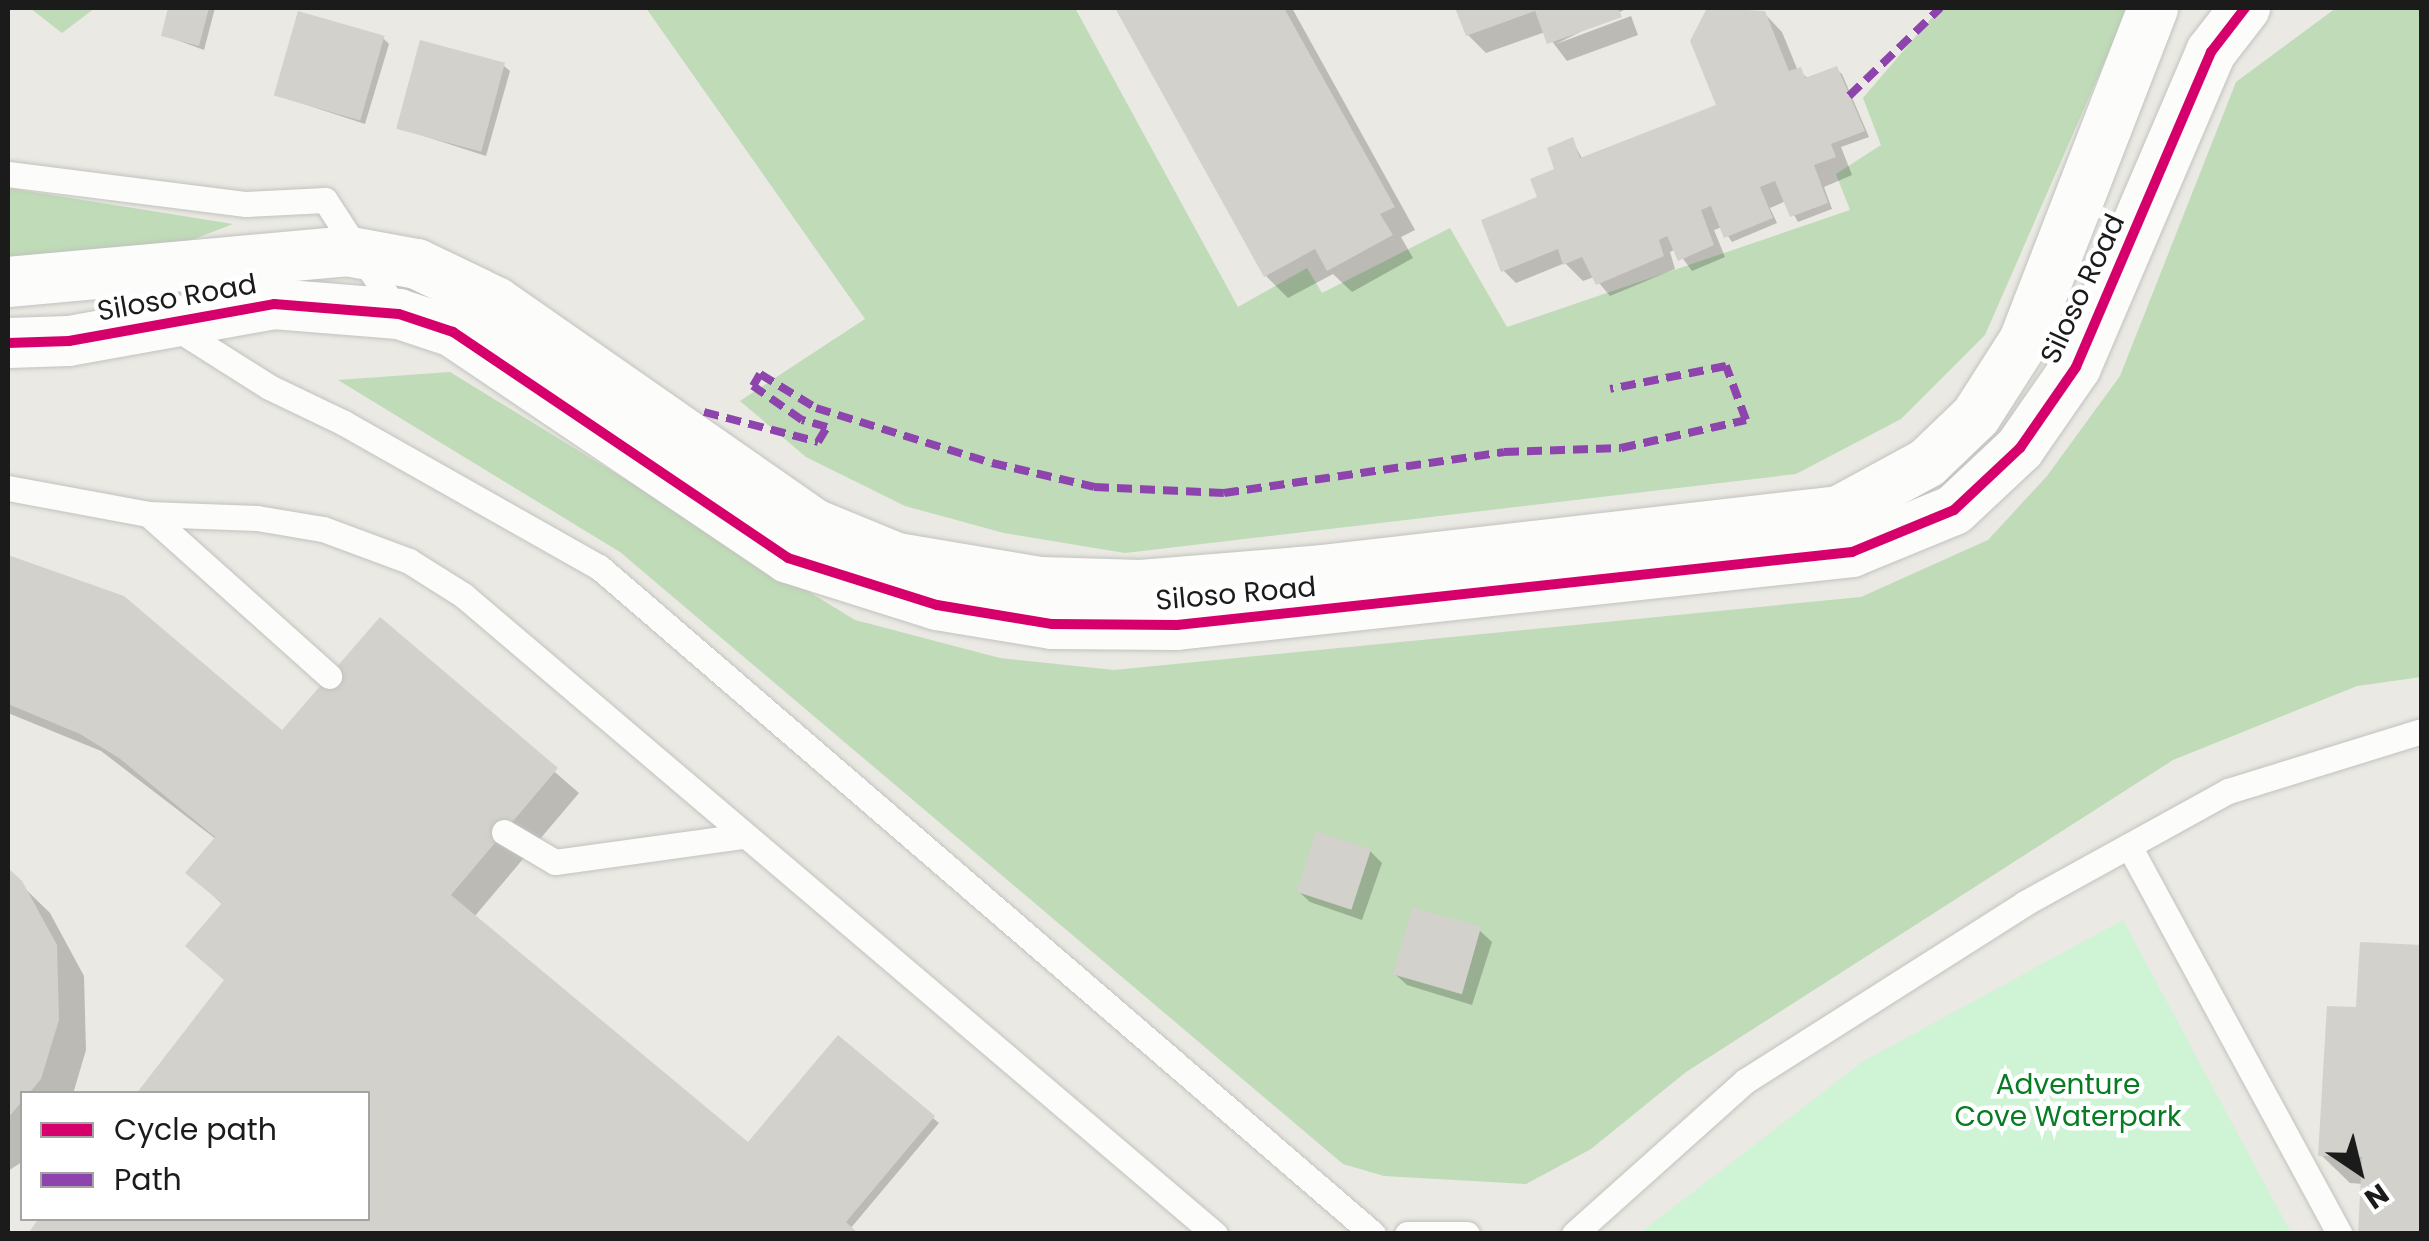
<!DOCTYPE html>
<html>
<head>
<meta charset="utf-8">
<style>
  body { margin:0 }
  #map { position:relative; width:2429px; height:1241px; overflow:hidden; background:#eae9e3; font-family:Poppins,sans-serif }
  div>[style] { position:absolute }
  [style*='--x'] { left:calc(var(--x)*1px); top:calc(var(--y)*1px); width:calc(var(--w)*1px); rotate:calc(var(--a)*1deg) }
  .forest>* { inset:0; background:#bfdbb7 }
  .park>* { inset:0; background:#cff3d5 }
  .shadow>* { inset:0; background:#0003 }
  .building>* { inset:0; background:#d2d1cc; transform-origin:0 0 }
  .roads { filter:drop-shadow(0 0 2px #c2c2bf) drop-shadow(0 0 2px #c2c2bf) }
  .lane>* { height:25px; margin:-12.5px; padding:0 12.5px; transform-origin:12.5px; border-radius:12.5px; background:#fcfcfb }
  .street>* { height:50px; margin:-25px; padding:0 25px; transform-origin:25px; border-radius:25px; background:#fcfcfb }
  .quiet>* { height:8px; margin-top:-4px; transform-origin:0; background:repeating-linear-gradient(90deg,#8e44ad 0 15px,transparent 0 23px) }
  .cycleway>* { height:10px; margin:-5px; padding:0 5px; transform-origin:5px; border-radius:5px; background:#d6006c }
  span { translate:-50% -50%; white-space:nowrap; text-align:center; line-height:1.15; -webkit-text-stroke:9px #fff; paint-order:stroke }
  .street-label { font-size:28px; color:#1b1b1b }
  .park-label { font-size:28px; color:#077c23 }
  .frame { position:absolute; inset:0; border:10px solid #1b1b1b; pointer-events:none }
  .legend { position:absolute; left:20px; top:1091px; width:350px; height:130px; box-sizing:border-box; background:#fff; border:2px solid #a4a4a4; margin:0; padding:12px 18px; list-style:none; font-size:30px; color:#1b1b1b }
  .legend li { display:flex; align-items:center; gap:20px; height:50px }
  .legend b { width:50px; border:2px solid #a4a4a4 }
  .north { position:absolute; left:2309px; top:1121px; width:100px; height:100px; -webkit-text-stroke:8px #fff; paint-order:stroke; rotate:145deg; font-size:28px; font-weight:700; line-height:40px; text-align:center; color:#1b1b1b }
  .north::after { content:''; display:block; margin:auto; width:35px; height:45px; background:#1b1b1b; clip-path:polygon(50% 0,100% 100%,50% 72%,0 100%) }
</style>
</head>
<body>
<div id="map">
  <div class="forest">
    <i style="clip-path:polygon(30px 8px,95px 8px,62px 33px)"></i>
    <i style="clip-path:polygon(646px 8px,1075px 8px,1238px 307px,1307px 268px,1322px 293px,1450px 228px,1507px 327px,1850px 210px,1836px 174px,1881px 145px,1863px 98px,1940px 8px,2137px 8px,2115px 38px,1985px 335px,1901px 419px,1796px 474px,1125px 553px,1004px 533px,905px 506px,806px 457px,740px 401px,865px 319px)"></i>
    <i style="clip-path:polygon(2336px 8px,2421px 8px,2421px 677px,2357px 686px,2173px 760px,1686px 1072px,1591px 1149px,1526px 1184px,1384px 1176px,1343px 1164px,620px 552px,338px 380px,450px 372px,855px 620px,1000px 658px,1114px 670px,1861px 597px,1988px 540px,2047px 476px,2120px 376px,2236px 82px)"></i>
    <i style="clip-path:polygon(8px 188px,233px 224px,181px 244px,8px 264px)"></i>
  </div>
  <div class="park">
    <i style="clip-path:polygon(2123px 920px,2291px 1233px,1640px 1233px,1862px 1062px)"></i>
  </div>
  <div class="shadow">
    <i style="clip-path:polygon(171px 8px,215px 8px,204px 50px,163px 35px)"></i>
    <i style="clip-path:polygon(1117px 8px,1292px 8px,1415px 230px,1401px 237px,1413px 258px,1352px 292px,1333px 274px,1288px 298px,1266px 276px)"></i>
    <i style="clip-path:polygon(1458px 8px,1628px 8px,1556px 44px,1631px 16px,1638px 35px,1567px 61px,1545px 32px,1486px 53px,1468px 35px)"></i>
    <i style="clip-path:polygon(1709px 8px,1764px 13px,1782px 32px,1798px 71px,1809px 79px,1836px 69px,1842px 74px,1869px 137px,1841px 147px,1852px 175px,1824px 187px,1832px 209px,1798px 222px,1786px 201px,1770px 208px,1777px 223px,1732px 242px,1722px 227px,1714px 230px,1725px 257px,1692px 271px,1676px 249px,1670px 252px,1675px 269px,1610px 296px,1594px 277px,1583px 281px,1565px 263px,1516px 283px,1503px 270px,1572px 140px,1583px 160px,1719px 107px,1693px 41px)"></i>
    <i style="clip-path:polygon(383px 38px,389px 44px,365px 124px,276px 95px)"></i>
    <i style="clip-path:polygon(504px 66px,510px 71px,486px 156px,399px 128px)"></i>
    <i style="clip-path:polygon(8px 558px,123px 598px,283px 734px,380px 620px,579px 793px,474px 917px,749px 1145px,933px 1118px,939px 1123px,850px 1229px,368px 1218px,368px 1094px,226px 981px,223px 905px,189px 873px,217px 840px,101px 751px,8px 713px)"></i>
    <i style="clip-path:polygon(1370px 851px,1382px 863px,1362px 920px,1310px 902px,1297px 890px)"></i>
    <i style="clip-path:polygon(8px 872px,50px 913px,84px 976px,86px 1050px,73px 1094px,22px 1094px,22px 1162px,8px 1171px)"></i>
    <i style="clip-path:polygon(1479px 930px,1492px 942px,1472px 1005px,1407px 985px,1394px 973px)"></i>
    <i style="clip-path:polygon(2358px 1010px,2363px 1184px,2350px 1183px,2321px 1155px)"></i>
  </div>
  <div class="building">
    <i style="clip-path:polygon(168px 8px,209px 8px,199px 46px,161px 36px)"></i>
    <i style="clip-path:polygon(1115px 8px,1284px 8px,1395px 207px,1380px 214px,1393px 235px,1327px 271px,1315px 249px,1264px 277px)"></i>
    <i style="clip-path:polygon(1455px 8px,1618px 8px,1622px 17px,1547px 44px,1535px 11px,1466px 36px)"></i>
    <i style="clip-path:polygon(1707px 8px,1765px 11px,1789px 71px,1801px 67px,1805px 78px,1837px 66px,1865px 131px,1831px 144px,1836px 157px,1814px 165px,1828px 203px,1790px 217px,1775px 181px,1760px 187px,1773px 218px,1724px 238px,1711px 206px,1701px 210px,1714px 245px,1678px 261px,1667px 236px,1659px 240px,1664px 256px,1596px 285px,1582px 257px,1563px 265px,1558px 249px,1501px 272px,1481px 220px,1537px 197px,1530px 179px,1554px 169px,1547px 148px,1573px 137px,1580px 158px,1716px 105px,1690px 41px)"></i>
    <i style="left:298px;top:11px;width:90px;height:88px;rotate:16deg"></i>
    <i style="left:420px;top:40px;width:88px;height:92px;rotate:15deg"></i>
    <i style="clip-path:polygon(8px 555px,124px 596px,282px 730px,380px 617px,558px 768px,451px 895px,748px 1142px,838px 1035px,935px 1116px,846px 1222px,859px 1234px,28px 1234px,39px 1218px,368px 1218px,368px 1094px,136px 1094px,224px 980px,185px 946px,222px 903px,185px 873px,215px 837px,119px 758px,80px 734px,8px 704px)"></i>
    <i style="left:1316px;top:831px;width:58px;height:64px;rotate:18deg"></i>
    <i style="clip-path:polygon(8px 868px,22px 881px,57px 945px,59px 1020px,41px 1079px,8px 1118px)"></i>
    <i style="left:1412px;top:907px;width:72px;height:70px;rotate:16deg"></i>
    <i style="clip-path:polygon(2360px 942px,2422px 945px,2422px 1234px,2358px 1234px,2362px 1157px,2318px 1156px,2327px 1006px,2356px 1007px)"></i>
  </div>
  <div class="roads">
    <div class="lane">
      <i style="--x:8;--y:174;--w:240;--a:7.2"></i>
      <i style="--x:246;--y:204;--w:79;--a:-2.9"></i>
      <i style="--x:325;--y:200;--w:136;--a:57"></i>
      <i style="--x:100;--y:280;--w:200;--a:32.3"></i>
      <i style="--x:269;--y:387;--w:83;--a:25.6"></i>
      <i style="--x:344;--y:423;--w:293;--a:29.5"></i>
      <i style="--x:599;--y:567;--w:1022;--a:40.75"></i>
      <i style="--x:8;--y:488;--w:142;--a:10.5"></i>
      <i style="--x:148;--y:514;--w:109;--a:2.1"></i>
      <i style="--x:257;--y:518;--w:67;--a:9.5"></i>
      <i style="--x:323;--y:529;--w:92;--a:20.4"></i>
      <i style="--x:409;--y:561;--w:64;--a:32.2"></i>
      <i style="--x:463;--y:595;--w:987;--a:40.36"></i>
      <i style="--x:148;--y:514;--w:243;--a:41.8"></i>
      <i style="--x:504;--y:832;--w:59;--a:30.5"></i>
      <i style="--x:555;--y:862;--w:190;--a:-7.9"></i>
      <i style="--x:2129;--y:846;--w:442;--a:61.5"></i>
      <i style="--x:1407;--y:1234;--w:60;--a:0"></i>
      <i style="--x:1574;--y:1234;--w:229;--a:-41.8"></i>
      <i style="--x:1745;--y:1081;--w:332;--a:-32.4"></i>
      <i style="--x:2025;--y:903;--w:232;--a:-28.9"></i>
      <i style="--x:2228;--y:791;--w:203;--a:-17.2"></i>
    </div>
    <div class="street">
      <i style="--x:8;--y:282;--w:339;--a:-5.2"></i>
      <i style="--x:346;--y:251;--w:72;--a:10.4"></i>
      <i style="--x:417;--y:264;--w:88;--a:25.7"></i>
      <i style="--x:496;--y:302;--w:388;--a:34.9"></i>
      <i style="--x:814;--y:524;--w:90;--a:22.3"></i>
      <i style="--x:897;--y:558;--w:146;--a:9.5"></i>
      <i style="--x:1041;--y:582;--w:100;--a:1.7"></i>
      <i style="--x:1141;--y:585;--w:182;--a:-4.7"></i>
      <i style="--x:1322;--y:570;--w:520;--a:-6.51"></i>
      <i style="--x:1839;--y:511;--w:100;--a:-28.6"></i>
      <i style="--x:1927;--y:463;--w:68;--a:-43.8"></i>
      <i style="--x:1976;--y:416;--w:89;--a:-57.4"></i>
      <i style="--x:2024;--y:341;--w:357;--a:-68.8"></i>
      <i style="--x:8;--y:343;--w:61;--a:-1.9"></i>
      <i style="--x:69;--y:341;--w:208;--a:-10.2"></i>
      <i style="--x:274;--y:304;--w:125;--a:4.6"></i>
      <i style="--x:399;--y:314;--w:57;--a:18.4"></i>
      <i style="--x:453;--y:332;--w:404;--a:34"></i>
      <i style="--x:788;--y:558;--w:156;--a:17.5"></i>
      <i style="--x:937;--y:605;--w:117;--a:9.4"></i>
      <i style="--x:1052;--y:624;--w:125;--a:0.5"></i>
      <i style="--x:1177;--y:625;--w:679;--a:-6.17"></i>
      <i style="--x:1852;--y:552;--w:110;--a:-22.4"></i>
      <i style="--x:1954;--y:510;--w:91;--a:-43.2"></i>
      <i style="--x:2020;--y:448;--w:98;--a:-55.3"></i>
      <i style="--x:2076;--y:367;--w:343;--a:-66.8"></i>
      <i style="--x:2211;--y:52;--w:56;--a:-52.3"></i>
    </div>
  </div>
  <div class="quiet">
    <i style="--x:1849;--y:96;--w:127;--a:-44"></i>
    <i style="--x:704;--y:412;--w:118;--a:14.7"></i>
    <i style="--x:818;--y:442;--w:17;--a:-59"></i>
    <i style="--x:827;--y:427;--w:26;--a:-164"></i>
    <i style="--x:802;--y:420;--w:60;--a:-145.2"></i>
    <i style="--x:753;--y:386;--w:14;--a:-60"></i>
    <i style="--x:760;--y:374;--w:66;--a:31.3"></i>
    <i style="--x:816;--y:408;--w:184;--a:17.4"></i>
    <i style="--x:992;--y:463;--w:105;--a:13.2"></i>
    <i style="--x:1094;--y:487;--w:130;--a:2.6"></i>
    <i style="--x:1224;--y:493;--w:283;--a:-8.3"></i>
    <i style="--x:1504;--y:452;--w:117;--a:-2"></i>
    <i style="--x:1621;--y:448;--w:128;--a:-12.6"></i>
    <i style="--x:1746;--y:420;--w:58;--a:-110.3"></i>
    <i style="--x:1726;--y:366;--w:118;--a:168.8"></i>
  </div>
  <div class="cycleway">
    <i style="--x:8;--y:343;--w:61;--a:-1.9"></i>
    <i style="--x:69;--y:341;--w:208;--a:-10.2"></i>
    <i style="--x:274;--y:304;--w:125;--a:4.6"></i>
    <i style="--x:399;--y:314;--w:57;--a:18.4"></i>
    <i style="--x:453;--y:332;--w:404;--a:34"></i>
    <i style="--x:788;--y:558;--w:156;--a:17.5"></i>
    <i style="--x:937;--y:605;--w:117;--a:9.4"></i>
    <i style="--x:1052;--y:624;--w:125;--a:0.5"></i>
    <i style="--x:1177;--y:625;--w:679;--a:-6.17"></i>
    <i style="--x:1852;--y:552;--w:110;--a:-22.4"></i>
    <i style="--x:1954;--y:510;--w:91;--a:-43.2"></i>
    <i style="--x:2020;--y:448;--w:98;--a:-55.3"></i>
    <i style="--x:2076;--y:367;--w:343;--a:-66.8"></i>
    <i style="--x:2211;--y:52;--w:56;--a:-52.3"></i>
  </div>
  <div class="street-label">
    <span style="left:2083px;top:289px;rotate:-65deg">Siloso Road</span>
    <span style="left:177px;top:298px;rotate:-10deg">Siloso Road</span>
    <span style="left:1236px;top:594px;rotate:-5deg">Siloso Road</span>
  </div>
  <div class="park-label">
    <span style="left:2068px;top:1101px">Adventure<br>Cove Waterpark</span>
  </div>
  <div class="frame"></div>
  <ul class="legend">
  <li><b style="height:12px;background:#d6006c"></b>Cycle path</li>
  <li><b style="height:12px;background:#8e44ad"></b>Path</li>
  </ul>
  <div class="north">N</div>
</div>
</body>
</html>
